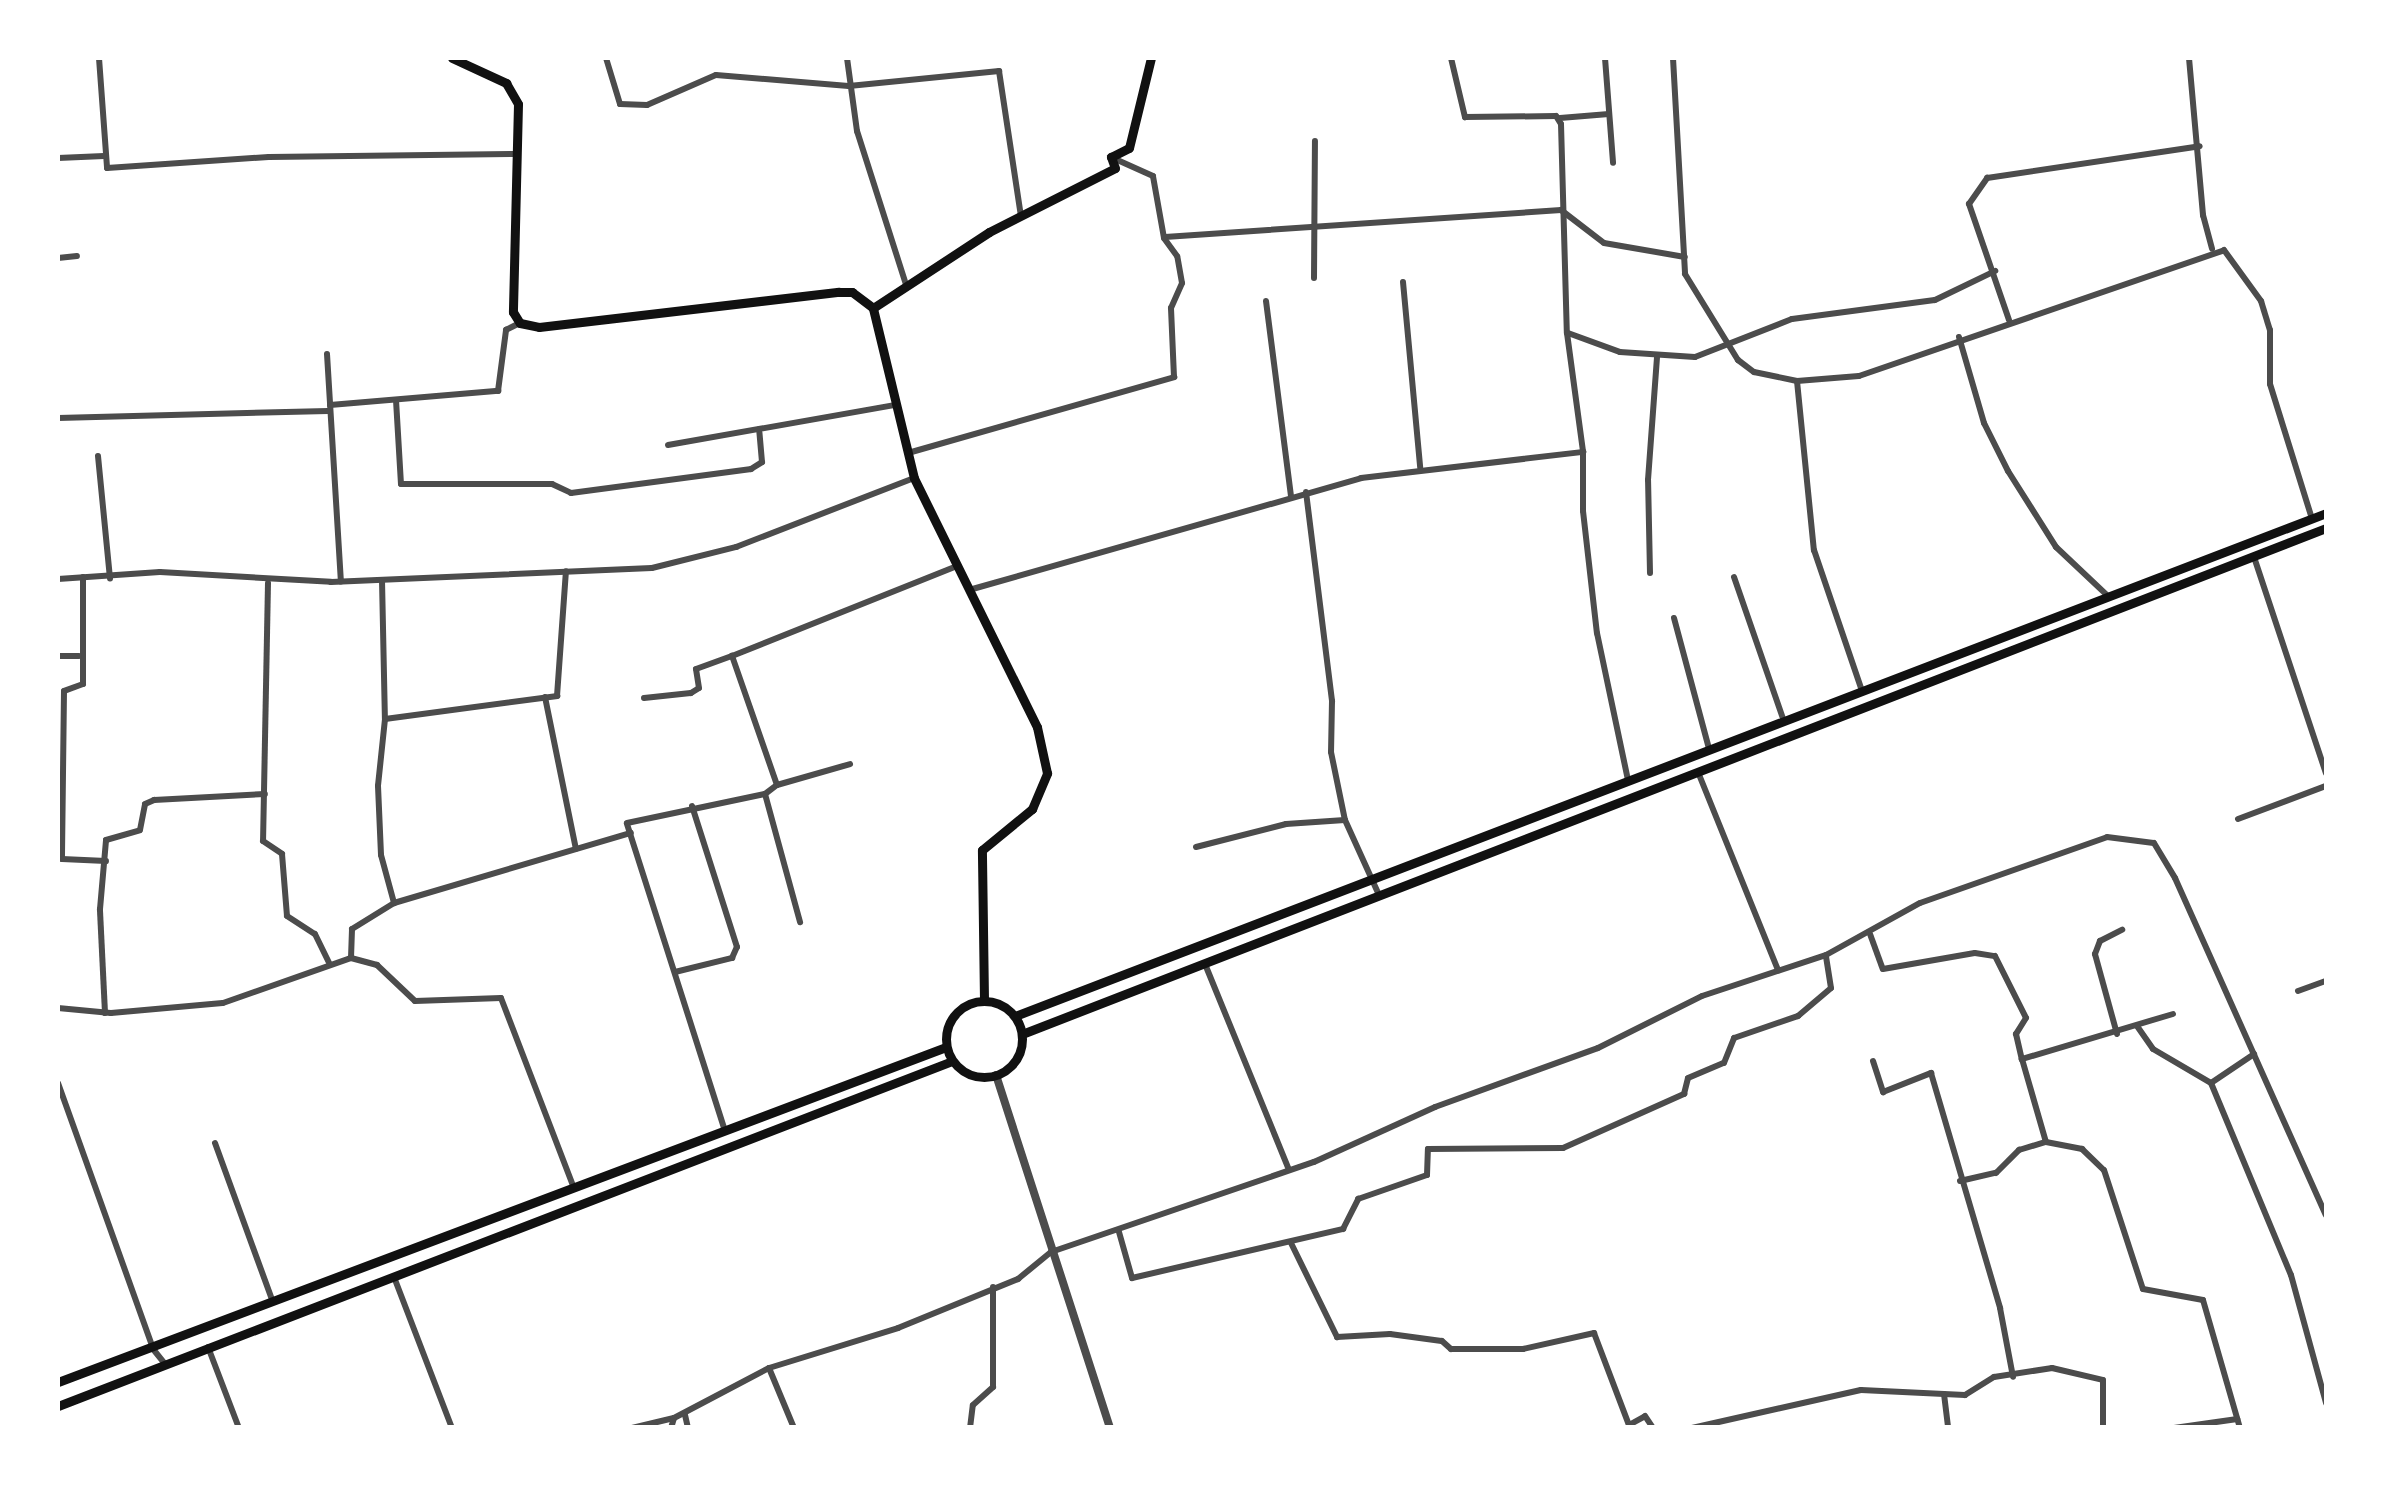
<!DOCTYPE html>
<html>
<head>
<meta charset="utf-8">
<style>
  body { margin:0 }
  #map { position:relative; width:2384px; height:1485px; overflow:hidden; background:#fff; font-family:Jost,sans-serif }
  div>[style] { position:absolute }
  [style*='--x'] { left:calc(var(--x)*1px); top:calc(var(--y)*1px); width:calc(var(--w)*1px); rotate:calc(var(--a)*1deg) }
  .minor>* { height:6px; margin:-3px; padding:0 3px; transform-origin:3px; border-radius:3px; background:#4c4c4c }
  .tertiary>* { height:8px; margin:-4px; padding:0 4px; transform-origin:4px; border-radius:4px; background:#4c4c4c }
  .secondary>* { height:9px; margin:-4.5px; padding:0 4.5px; transform-origin:4.5px; border-radius:4.5px; background:#111 }
  .secondary>.ring { margin:-4.5px; padding:0; box-sizing:content-box; background:none; border:9px solid #111; border-radius:50% }
  span { translate:-50% -50%; white-space:nowrap; text-align:center; line-height:1.15; -webkit-text-stroke:8px #fff; paint-order:stroke }
  .frame { position:absolute; inset:0; border:60px solid #fff; pointer-events:none }
</style>
</head>
<body>
<div id="map">
  <div class="minor">
    <i style="--x:99;--y:58;--w:110;--a:85.8"></i>
    <i style="--x:107;--y:168;--w:162;--a:-3.9"></i>
    <i style="--x:269;--y:157;--w:249;--a:-0.7"></i>
    <i style="--x:606;--y:58;--w:48;--a:73.1"></i>
    <i style="--x:620;--y:104;--w:27;--a:2"></i>
    <i style="--x:647;--y:105;--w:75;--a:-23.5"></i>
    <i style="--x:716;--y:75;--w:133;--a:4.7"></i>
    <i style="--x:849;--y:86;--w:151;--a:-5.7"></i>
    <i style="--x:999;--y:71;--w:148;--a:81.4"></i>
    <i style="--x:847;--y:58;--w:74;--a:82.2"></i>
    <i style="--x:857;--y:131;--w:162;--a:72.3"></i>
    <i style="--x:1451;--y:58;--w:61;--a:76.7"></i>
    <i style="--x:1465;--y:117;--w:91;--a:-0.6"></i>
    <i style="--x:1556;--y:116;--w:9;--a:58"></i>
    <i style="--x:1561;--y:124;--w:209;--a:88.4"></i>
    <i style="--x:1567;--y:333;--w:120;--a:82.3"></i>
    <i style="--x:1583;--y:452;--w:59;--a:90"></i>
    <i style="--x:1583;--y:511;--w:123;--a:83.5"></i>
    <i style="--x:1597;--y:633;--w:150;--a:78.1"></i>
    <i style="--x:1605;--y:58;--w:105;--a:85.6"></i>
    <i style="--x:1673;--y:58;--w:216;--a:86.8"></i>
    <i style="--x:1685;--y:274;--w:101;--a:58.4"></i>
    <i style="--x:1738;--y:360;--w:20;--a:37"></i>
    <i style="--x:1754;--y:372;--w:44;--a:11.8"></i>
    <i style="--x:1797;--y:381;--w:62;--a:-4.6"></i>
    <i style="--x:1859;--y:376;--w:386;--a:-19"></i>
    <i style="--x:2224;--y:250;--w:63;--a:54"></i>
    <i style="--x:2261;--y:301;--w:30;--a:73"></i>
    <i style="--x:2270;--y:330;--w:54;--a:90"></i>
    <i style="--x:2270;--y:384;--w:141;--a:72.7"></i>
    <i style="--x:2189;--y:58;--w:158;--a:84.9"></i>
    <i style="--x:2203;--y:215;--w:35;--a:75"></i>
    <i style="--x:1560;--y:118;--w:49;--a:-4.7"></i>
    <i style="--x:58;--y:158;--w:46;--a:-2.5"></i>
    <i style="--x:1165;--y:237;--w:397;--a:-3.9"></i>
    <i style="--x:1561;--y:210;--w:54;--a:37.5"></i>
    <i style="--x:1604;--y:243;--w:82;--a:9.8"></i>
    <i style="--x:58;--y:258;--w:19;--a:-6"></i>
    <i style="--x:1314;--y:278;--w:137;--a:-89.6"></i>
    <i style="--x:1403;--y:282;--w:186;--a:84.7"></i>
    <i style="--x:1266;--y:301;--w:197;--a:82.7"></i>
    <i style="--x:2009;--y:320;--w:123;--a:-109"></i>
    <i style="--x:1969;--y:204;--w:32;--a:-55"></i>
    <i style="--x:1987;--y:178;--w:215;--a:-8.5"></i>
    <i style="--x:1568;--y:333;--w:55;--a:20.1"></i>
    <i style="--x:1620;--y:352;--w:75;--a:3.8"></i>
    <i style="--x:1695;--y:357;--w:104;--a:-21.4"></i>
    <i style="--x:1792;--y:319;--w:144;--a:-7.6"></i>
    <i style="--x:1935;--y:300;--w:67;--a:-25.8"></i>
    <i style="--x:1959;--y:337;--w:90;--a:73.8"></i>
    <i style="--x:1984;--y:423;--w:54;--a:63.4"></i>
    <i style="--x:2008;--y:471;--w:90;--a:57.7"></i>
    <i style="--x:2056;--y:547;--w:73;--a:43.3"></i>
    <i style="--x:327;--y:354;--w:228;--a:86.5"></i>
    <i style="--x:1797;--y:381;--w:170;--a:84.3"></i>
    <i style="--x:1814;--y:550;--w:149;--a:71.2"></i>
    <i style="--x:396;--y:400;--w:84;--a:86.6"></i>
    <i style="--x:401;--y:484;--w:151;--a:0"></i>
    <i style="--x:552;--y:484;--w:21;--a:25"></i>
    <i style="--x:571;--y:493;--w:182;--a:-7.6"></i>
    <i style="--x:751;--y:469;--w:13;--a:-32"></i>
    <i style="--x:762;--y:462;--w:33;--a:-95"></i>
    <i style="--x:330;--y:405;--w:169;--a:-4.8"></i>
    <i style="--x:498;--y:391;--w:62;--a:-82.5"></i>
    <i style="--x:506;--y:330;--w:16;--a:-27"></i>
    <i style="--x:58;--y:418;--w:270;--a:-1.5"></i>
    <i style="--x:668;--y:445;--w:231;--a:-10"></i>
    <i style="--x:908;--y:453;--w:277;--a:-15.9"></i>
    <i style="--x:1174;--y:377;--w:69;--a:-92.5"></i>
    <i style="--x:1171;--y:308;--w:27;--a:-66"></i>
    <i style="--x:1182;--y:283;--w:27;--a:-100"></i>
    <i style="--x:1177;--y:256;--w:22;--a:-126"></i>
    <i style="--x:1164;--y:238;--w:63;--a:-100.1"></i>
    <i style="--x:1153;--y:176;--w:44;--a:-155.8"></i>
    <i style="--x:98;--y:456;--w:123;--a:84.4"></i>
    <i style="--x:1306;--y:492;--w:211;--a:82.9"></i>
    <i style="--x:1332;--y:701;--w:51;--a:91.1"></i>
    <i style="--x:1331;--y:752;--w:69;--a:78.4"></i>
    <i style="--x:1345;--y:820;--w:82;--a:65.6"></i>
    <i style="--x:2254;--y:557;--w:228;--a:71.6"></i>
    <i style="--x:1650;--y:573;--w:93;--a:-91.2"></i>
    <i style="--x:1648;--y:480;--w:124;--a:-85.8"></i>
    <i style="--x:83;--y:577;--w:107;--a:90"></i>
    <i style="--x:83;--y:684;--w:20;--a:160"></i>
    <i style="--x:64;--y:691;--w:168;--a:90.7"></i>
    <i style="--x:62;--y:859;--w:44;--a:2.6"></i>
    <i style="--x:1734;--y:577;--w:152;--a:70.9"></i>
    <i style="--x:58;--y:579;--w:102;--a:-3.9"></i>
    <i style="--x:160;--y:572;--w:171;--a:3.3"></i>
    <i style="--x:331;--y:582;--w:321;--a:-2.5"></i>
    <i style="--x:652;--y:568;--w:87;--a:-14"></i>
    <i style="--x:736;--y:547;--w:191;--a:-21.2"></i>
    <i style="--x:382;--y:580;--w:139;--a:88.8"></i>
    <i style="--x:385;--y:719;--w:67;--a:96"></i>
    <i style="--x:378;--y:786;--w:69;--a:87.5"></i>
    <i style="--x:381;--y:855;--w:50;--a:74.8"></i>
    <i style="--x:268;--y:583;--w:258;--a:91.1"></i>
    <i style="--x:263;--y:841;--w:23;--a:34"></i>
    <i style="--x:282;--y:854;--w:62;--a:85.4"></i>
    <i style="--x:287;--y:916;--w:33;--a:33"></i>
    <i style="--x:315;--y:934;--w:34;--a:64"></i>
    <i style="--x:969;--y:590;--w:408;--a:-15.9"></i>
    <i style="--x:1361;--y:478;--w:224;--a:-6.7"></i>
    <i style="--x:1674;--y:618;--w:136;--a:75"></i>
    <i style="--x:58;--y:656;--w:21;--a:0"></i>
    <i style="--x:545;--y:697;--w:155;--a:78.5"></i>
    <i style="--x:644;--y:698;--w:47;--a:-6.1"></i>
    <i style="--x:691;--y:693;--w:9;--a:-32"></i>
    <i style="--x:699;--y:688;--w:19;--a:-99"></i>
    <i style="--x:696;--y:669;--w:38;--a:-20"></i>
    <i style="--x:385;--y:719;--w:174;--a:-7.6"></i>
    <i style="--x:557;--y:696;--w:125;--a:-85.9"></i>
    <i style="--x:1698;--y:772;--w:214;--a:68"></i>
    <i style="--x:777;--y:785;--w:76;--a:-16"></i>
    <i style="--x:765;--y:794;--w:133;--a:74.7"></i>
    <i style="--x:2238;--y:819;--w:94;--a:-20.6"></i>
    <i style="--x:1196;--y:847;--w:93;--a:-14.3"></i>
    <i style="--x:1286;--y:824;--w:59;--a:-3.9"></i>
    <i style="--x:1870;--y:934;--w:37;--a:70"></i>
    <i style="--x:1883;--y:969;--w:93;--a:-9.9"></i>
    <i style="--x:1975;--y:953;--w:20;--a:9"></i>
    <i style="--x:1995;--y:956;--w:69;--a:63.4"></i>
    <i style="--x:2026;--y:1018;--w:19;--a:122"></i>
    <i style="--x:2016;--y:1034;--w:26;--a:77"></i>
    <i style="--x:351;--y:958;--w:29;--a:-88"></i>
    <i style="--x:352;--y:929;--w:49;--a:-31.8"></i>
    <i style="--x:394;--y:903;--w:247;--a:-16.5"></i>
    <i style="--x:1205;--y:964;--w:222;--a:67.8"></i>
    <i style="--x:675;--y:972;--w:59;--a:-13.8"></i>
    <i style="--x:732;--y:958;--w:12;--a:-66"></i>
    <i style="--x:737;--y:947;--w:148;--a:-107.7"></i>
    <i style="--x:2298;--y:991;--w:30;--a:-20"></i>
    <i style="--x:58;--y:1008;--w:53;--a:5.4"></i>
    <i style="--x:111;--y:1013;--w:112;--a:-5.1"></i>
    <i style="--x:223;--y:1003;--w:136;--a:-19.4"></i>
    <i style="--x:351;--y:958;--w:27;--a:15"></i>
    <i style="--x:377;--y:965;--w:52;--a:43.5"></i>
    <i style="--x:415;--y:1001;--w:86;--a:-2"></i>
    <i style="--x:501;--y:998;--w:204;--a:69"></i>
    <i style="--x:105;--y:1013;--w:104;--a:-92.8"></i>
    <i style="--x:100;--y:909;--w:69;--a:-85"></i>
    <i style="--x:106;--y:840;--w:35;--a:-16"></i>
    <i style="--x:140;--y:830;--w:26;--a:-79"></i>
    <i style="--x:145;--y:804;--w:10;--a:-24"></i>
    <i style="--x:154;--y:800;--w:111;--a:-3.1"></i>
    <i style="--x:2173;--y:1014;--w:158;--a:163.4"></i>
    <i style="--x:2022;--y:1059;--w:86;--a:73.9"></i>
    <i style="--x:2046;--y:1142;--w:37;--a:11"></i>
    <i style="--x:2082;--y:1149;--w:30;--a:44"></i>
    <i style="--x:2104;--y:1170;--w:125;--a:71.9"></i>
    <i style="--x:2143;--y:1289;--w:61;--a:10.4"></i>
    <i style="--x:2203;--y:1300;--w:133;--a:73.9"></i>
    <i style="--x:2137;--y:1026;--w:28;--a:55"></i>
    <i style="--x:2153;--y:1049;--w:67;--a:30.4"></i>
    <i style="--x:2211;--y:1083;--w:52;--a:-34"></i>
    <i style="--x:2117;--y:1034;--w:83;--a:-105.4"></i>
    <i style="--x:2095;--y:954;--w:14;--a:-69"></i>
    <i style="--x:2100;--y:941;--w:25;--a:-27"></i>
    <i style="--x:1873;--y:1061;--w:33;--a:72"></i>
    <i style="--x:1883;--y:1092;--w:52;--a:-21.6"></i>
    <i style="--x:1931;--y:1073;--w:245;--a:73.6"></i>
    <i style="--x:2000;--y:1308;--w:70;--a:79.3"></i>
    <i style="--x:58;--y:1083;--w:282;--a:70.3"></i>
    <i style="--x:153;--y:1349;--w:19;--a:51"></i>
    <i style="--x:2211;--y:1083;--w:208;--a:67.4"></i>
    <i style="--x:2291;--y:1275;--w:133;--a:74.7"></i>
    <i style="--x:725;--y:1131;--w:323;--a:-107.7"></i>
    <i style="--x:627;--y:823;--w:141;--a:-11.9"></i>
    <i style="--x:765;--y:794;--w:15;--a:-37"></i>
    <i style="--x:777;--y:785;--w:137;--a:-109.2"></i>
    <i style="--x:732;--y:656;--w:239;--a:-21.8"></i>
    <i style="--x:215;--y:1143;--w:169;--a:70"></i>
    <i style="--x:1960;--y:1181;--w:37;--a:-13"></i>
    <i style="--x:1996;--y:1173;--w:33;--a:-45"></i>
    <i style="--x:2019;--y:1150;--w:28;--a:-17"></i>
    <i style="--x:1119;--y:1232;--w:48;--a:74.2"></i>
    <i style="--x:1132;--y:1278;--w:217;--a:-13.1"></i>
    <i style="--x:1343;--y:1229;--w:34;--a:-63"></i>
    <i style="--x:1358;--y:1199;--w:73;--a:-19.2"></i>
    <i style="--x:1427;--y:1175;--w:26;--a:-88"></i>
    <i style="--x:1428;--y:1149;--w:135;--a:-0.4"></i>
    <i style="--x:1563;--y:1148;--w:133;--a:-24.1"></i>
    <i style="--x:1684;--y:1094;--w:16;--a:-76"></i>
    <i style="--x:1688;--y:1078;--w:39;--a:-23"></i>
    <i style="--x:1724;--y:1063;--w:27;--a:-68"></i>
    <i style="--x:1734;--y:1038;--w:68;--a:-19"></i>
    <i style="--x:1798;--y:1016;--w:43;--a:-40.3"></i>
    <i style="--x:1831;--y:988;--w:33;--a:-99"></i>
    <i style="--x:1291;--y:1243;--w:105;--a:63.9"></i>
    <i style="--x:1337;--y:1337;--w:53;--a:-3.2"></i>
    <i style="--x:1390;--y:1334;--w:52;--a:7.7"></i>
    <i style="--x:1442;--y:1341;--w:12;--a:42"></i>
    <i style="--x:1451;--y:1349;--w:72;--a:0"></i>
    <i style="--x:1523;--y:1349;--w:73;--a:-12.7"></i>
    <i style="--x:1594;--y:1333;--w:98;--a:69.2"></i>
    <i style="--x:1629;--y:1425;--w:18;--a:-29"></i>
    <i style="--x:1645;--y:1416;--w:14;--a:56"></i>
    <i style="--x:394;--y:1277;--w:162;--a:69"></i>
    <i style="--x:208;--y:1347;--w:87;--a:69.1"></i>
    <i style="--x:769;--y:1368;--w:65;--a:67.4"></i>
    <i style="--x:1944;--y:1394;--w:34;--a:83"></i>
    <i style="--x:685;--y:1415;--w:13;--a:77"></i>
    <i style="--x:632;--y:1428;--w:43;--a:-13.4"></i>
    <i style="--x:671;--y:1428;--w:10;--a:-73"></i>
    <i style="--x:674;--y:1418;--w:107;--a:-27.8"></i>
    <i style="--x:769;--y:1368;--w:135;--a:-17.2"></i>
    <i style="--x:898;--y:1328;--w:130;--a:-22.2"></i>
    <i style="--x:1018;--y:1279;--w:43;--a:-39.3"></i>
    <i style="--x:1051;--y:1252;--w:278;--a:-18.9"></i>
    <i style="--x:1314;--y:1162;--w:133;--a:-24.4"></i>
    <i style="--x:1435;--y:1107;--w:173;--a:-19.9"></i>
    <i style="--x:1598;--y:1048;--w:116;--a:-26.6"></i>
    <i style="--x:1702;--y:996;--w:131;--a:-18.3"></i>
    <i style="--x:1826;--y:955;--w:107;--a:-29"></i>
    <i style="--x:1920;--y:903;--w:198;--a:-19.4"></i>
    <i style="--x:2107;--y:837;--w:47;--a:7.3"></i>
    <i style="--x:2154;--y:843;--w:41;--a:59"></i>
    <i style="--x:2175;--y:878;--w:369;--a:65.9"></i>
    <i style="--x:970;--y:1428;--w:23;--a:-83"></i>
    <i style="--x:973;--y:1405;--w:27;--a:-42"></i>
    <i style="--x:993;--y:1387;--w:100;--a:-90"></i>
    <i style="--x:1692;--y:1428;--w:173;--a:-12.7"></i>
    <i style="--x:1861;--y:1390;--w:104;--a:2.8"></i>
    <i style="--x:1965;--y:1395;--w:34;--a:-32"></i>
    <i style="--x:1994;--y:1377;--w:59;--a:-8.8"></i>
    <i style="--x:2052;--y:1368;--w:52;--a:13.2"></i>
    <i style="--x:2103;--y:1380;--w:48;--a:90"></i>
    <i style="--x:2174;--y:1428;--w:64;--a:-8.1"></i>
  </div>
  <div class="tertiary">
    <i style="--x:996;--y:1075;--w:371;--a:72.1"></i>
  </div>
  <div class="secondary">
    <i style="--x:452;--y:58;--w:60;--a:24.8"></i>
    <i style="--x:506;--y:83;--w:24;--a:60"></i>
    <i style="--x:518;--y:104;--w:208;--a:91.4"></i>
    <i style="--x:513;--y:312;--w:13;--a:58"></i>
    <i style="--x:520;--y:323;--w:19;--a:12"></i>
    <i style="--x:539;--y:327;--w:302;--a:-6.7"></i>
    <i style="--x:839;--y:292;--w:13;--a:0"></i>
    <i style="--x:852;--y:292;--w:26;--a:37"></i>
    <i style="--x:984;--y:1000;--w:150;--a:-90.8"></i>
    <i style="--x:982;--y:850;--w:65;--a:-39.4"></i>
    <i style="--x:1032;--y:809;--w:39;--a:-67"></i>
    <i style="--x:1047;--y:773;--w:47;--a:-102.3"></i>
    <i style="--x:1037;--y:727;--w:278;--a:-116.3"></i>
    <i style="--x:914;--y:478;--w:175;--a:-103.6"></i>
    <i style="--x:873;--y:308;--w:139;--a:-33.2"></i>
    <i style="--x:989;--y:232;--w:141;--a:-26.9"></i>
    <i style="--x:1115;--y:168;--w:12;--a:-110"></i>
    <i style="--x:1111;--y:157;--w:20;--a:-27"></i>
    <i style="--x:1129;--y:148;--w:93;--a:-76.3"></i>
    <i class="ring" style="left:946px;top:1001px;width:67px;height:67px"></i>
    <i style="--x:1015;--y:1016;--w:1404;--a:-20.99"></i>
    <i style="--x:1022;--y:1034;--w:1399;--a:-21.21"></i>
    <i style="--x:58;--y:1382;--w:949;--a:-20.67"></i>
    <i style="--x:58;--y:1406;--w:958;--a:-21.1"></i>
  </div>
  <div class="frame"></div>
</div>
</body>
</html>
